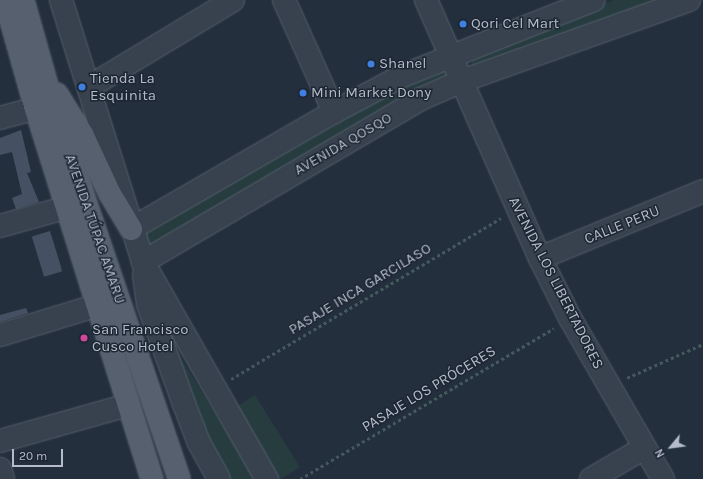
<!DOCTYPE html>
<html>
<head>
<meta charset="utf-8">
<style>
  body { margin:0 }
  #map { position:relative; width:703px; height:479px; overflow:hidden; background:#242f3e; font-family:Karla,sans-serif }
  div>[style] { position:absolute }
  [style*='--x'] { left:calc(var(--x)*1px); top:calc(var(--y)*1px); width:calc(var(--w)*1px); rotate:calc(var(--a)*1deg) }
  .green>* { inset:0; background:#263c3f; transform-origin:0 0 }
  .building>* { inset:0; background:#455162; transform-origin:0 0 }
  .path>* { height:2.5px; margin-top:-1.25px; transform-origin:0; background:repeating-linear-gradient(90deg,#44595c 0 3px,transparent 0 6px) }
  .roads { filter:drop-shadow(0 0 1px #565f6c) drop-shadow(0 0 1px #565f6c) }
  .minor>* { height:22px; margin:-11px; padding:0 11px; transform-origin:11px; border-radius:11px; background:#38414e }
  .major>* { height:22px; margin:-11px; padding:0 11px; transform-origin:11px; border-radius:11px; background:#56606e }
  .dots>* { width:11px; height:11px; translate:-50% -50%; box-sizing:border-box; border:2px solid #1d2633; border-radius:50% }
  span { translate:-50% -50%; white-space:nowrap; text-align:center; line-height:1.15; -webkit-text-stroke:3px #1d2633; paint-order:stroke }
  .poi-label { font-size:15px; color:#b4bcc9 }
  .left { translate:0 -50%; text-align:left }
  .street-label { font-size:15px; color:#b4bcc9 }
  .north { position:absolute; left:651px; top:427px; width:40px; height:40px; -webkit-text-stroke:3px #1d2633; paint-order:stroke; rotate:241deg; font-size:11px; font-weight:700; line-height:16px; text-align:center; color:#b4bcc9 }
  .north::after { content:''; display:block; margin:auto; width:14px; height:18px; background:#b4bcc9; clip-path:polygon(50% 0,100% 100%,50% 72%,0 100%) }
  .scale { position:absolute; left:12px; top:449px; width:51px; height:18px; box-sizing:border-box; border:2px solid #b4bcc9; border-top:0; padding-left:5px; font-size:12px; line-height:14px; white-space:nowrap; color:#b4bcc9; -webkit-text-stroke:3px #1d2633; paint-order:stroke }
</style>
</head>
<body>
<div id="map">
  <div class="green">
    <i style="clip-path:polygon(614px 0,668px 0,472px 74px,472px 55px)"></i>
    <i style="clip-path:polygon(443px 64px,451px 77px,143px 252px,142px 229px)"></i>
    <i style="clip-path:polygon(166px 334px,256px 479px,228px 479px,204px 440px)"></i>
    <i style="left:255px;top:395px;width:85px;height:24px;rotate:58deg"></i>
  </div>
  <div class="building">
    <i style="clip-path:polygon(21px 130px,31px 172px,27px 173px,39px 202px,16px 209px,12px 198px,22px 194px,12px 152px,0 155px,0 138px)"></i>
    <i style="left:50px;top:231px;width:42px;height:19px;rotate:73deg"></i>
    <i style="clip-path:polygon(26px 308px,28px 313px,0 322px,0 315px)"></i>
  </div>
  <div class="path">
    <i style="--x:627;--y:378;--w:83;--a:-24.1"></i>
    <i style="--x:231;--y:379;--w:314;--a:-30.8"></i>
    <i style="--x:300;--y:479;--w:295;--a:-30.7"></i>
  </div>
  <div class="roads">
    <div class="minor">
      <i style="--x:61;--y:0;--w:275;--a:72.6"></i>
      <i style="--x:143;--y:262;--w:250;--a:60.3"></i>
      <i style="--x:284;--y:0;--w:123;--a:65.9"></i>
      <i style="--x:426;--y:0;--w:282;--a:66.2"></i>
      <i style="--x:540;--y:258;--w:67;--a:63.4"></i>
      <i style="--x:570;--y:318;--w:186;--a:60"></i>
      <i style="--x:89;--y:87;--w:168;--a:-31.1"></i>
      <i style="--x:0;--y:118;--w:57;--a:-15.3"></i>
      <i style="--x:0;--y:226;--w:71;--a:-15.6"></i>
      <i style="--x:131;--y:229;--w:234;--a:-30"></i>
      <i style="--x:334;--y:112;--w:77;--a:-27.9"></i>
      <i style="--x:402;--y:76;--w:206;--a:-21.6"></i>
      <i style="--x:540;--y:258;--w:176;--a:-22.3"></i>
      <i style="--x:143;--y:262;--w:322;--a:-30.4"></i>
      <i style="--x:421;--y:99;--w:45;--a:-23.7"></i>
      <i style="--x:462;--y:81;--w:241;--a:-19.6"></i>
      <i style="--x:144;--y:275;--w:29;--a:82"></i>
      <i style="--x:148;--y:304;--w:106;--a:70.2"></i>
      <i style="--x:184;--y:404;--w:40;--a:69"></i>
      <i style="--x:198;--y:441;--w:43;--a:61.1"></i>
      <i style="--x:0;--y:335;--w:102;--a:-17"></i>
      <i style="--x:0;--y:441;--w:133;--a:-15.7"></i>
      <i style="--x:0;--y:469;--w:10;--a:73"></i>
      <i style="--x:591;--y:479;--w:61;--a:-30.3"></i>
    </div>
    <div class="major">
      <i style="--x:5;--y:0;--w:113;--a:74.1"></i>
      <i style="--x:36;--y:109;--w:388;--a:72.6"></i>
      <i style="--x:23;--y:0;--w:107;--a:74.3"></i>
      <i style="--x:52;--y:103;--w:397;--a:71.3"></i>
      <i style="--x:57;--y:94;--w:47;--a:58"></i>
      <i style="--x:82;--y:134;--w:66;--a:65"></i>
      <i style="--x:110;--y:194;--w:41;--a:59"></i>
    </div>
  </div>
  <div class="dots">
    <i style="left:463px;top:24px;background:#3f7fe0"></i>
    <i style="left:371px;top:64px;background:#3f7fe0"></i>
    <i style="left:82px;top:87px;background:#3f7fe0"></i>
    <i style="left:303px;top:93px;background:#3f7fe0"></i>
    <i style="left:84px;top:338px;background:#d1479c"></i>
  </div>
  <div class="poi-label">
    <span class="left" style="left:471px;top:24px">Qori Cel Mart</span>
    <span class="left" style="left:379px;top:64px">Shanel</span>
    <span class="left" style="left:90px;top:87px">Tienda La<br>Esquinita</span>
    <span class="left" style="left:311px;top:93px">Mini Market Dony</span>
    <span class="left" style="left:92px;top:338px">San Francisco<br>Cusco Hotel</span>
  </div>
  <div class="street-label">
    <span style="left:343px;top:144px;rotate:-30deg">AVENIDA QOSQO</span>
    <span style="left:622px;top:225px;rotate:-22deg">CALLE PERU</span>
    <span style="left:95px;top:229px;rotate:71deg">AVENIDA TÚPAC AMARU</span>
    <span style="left:556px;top:283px;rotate:63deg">AVENIDA LOS LIBERTADORES</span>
    <span style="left:360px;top:289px;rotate:-31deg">PASAJE INCA GARCILASO</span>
    <span style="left:429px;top:389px;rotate:-31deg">PASAJE LOS PRÓCERES</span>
  </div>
  <div class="north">N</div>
  <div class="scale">20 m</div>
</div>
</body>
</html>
